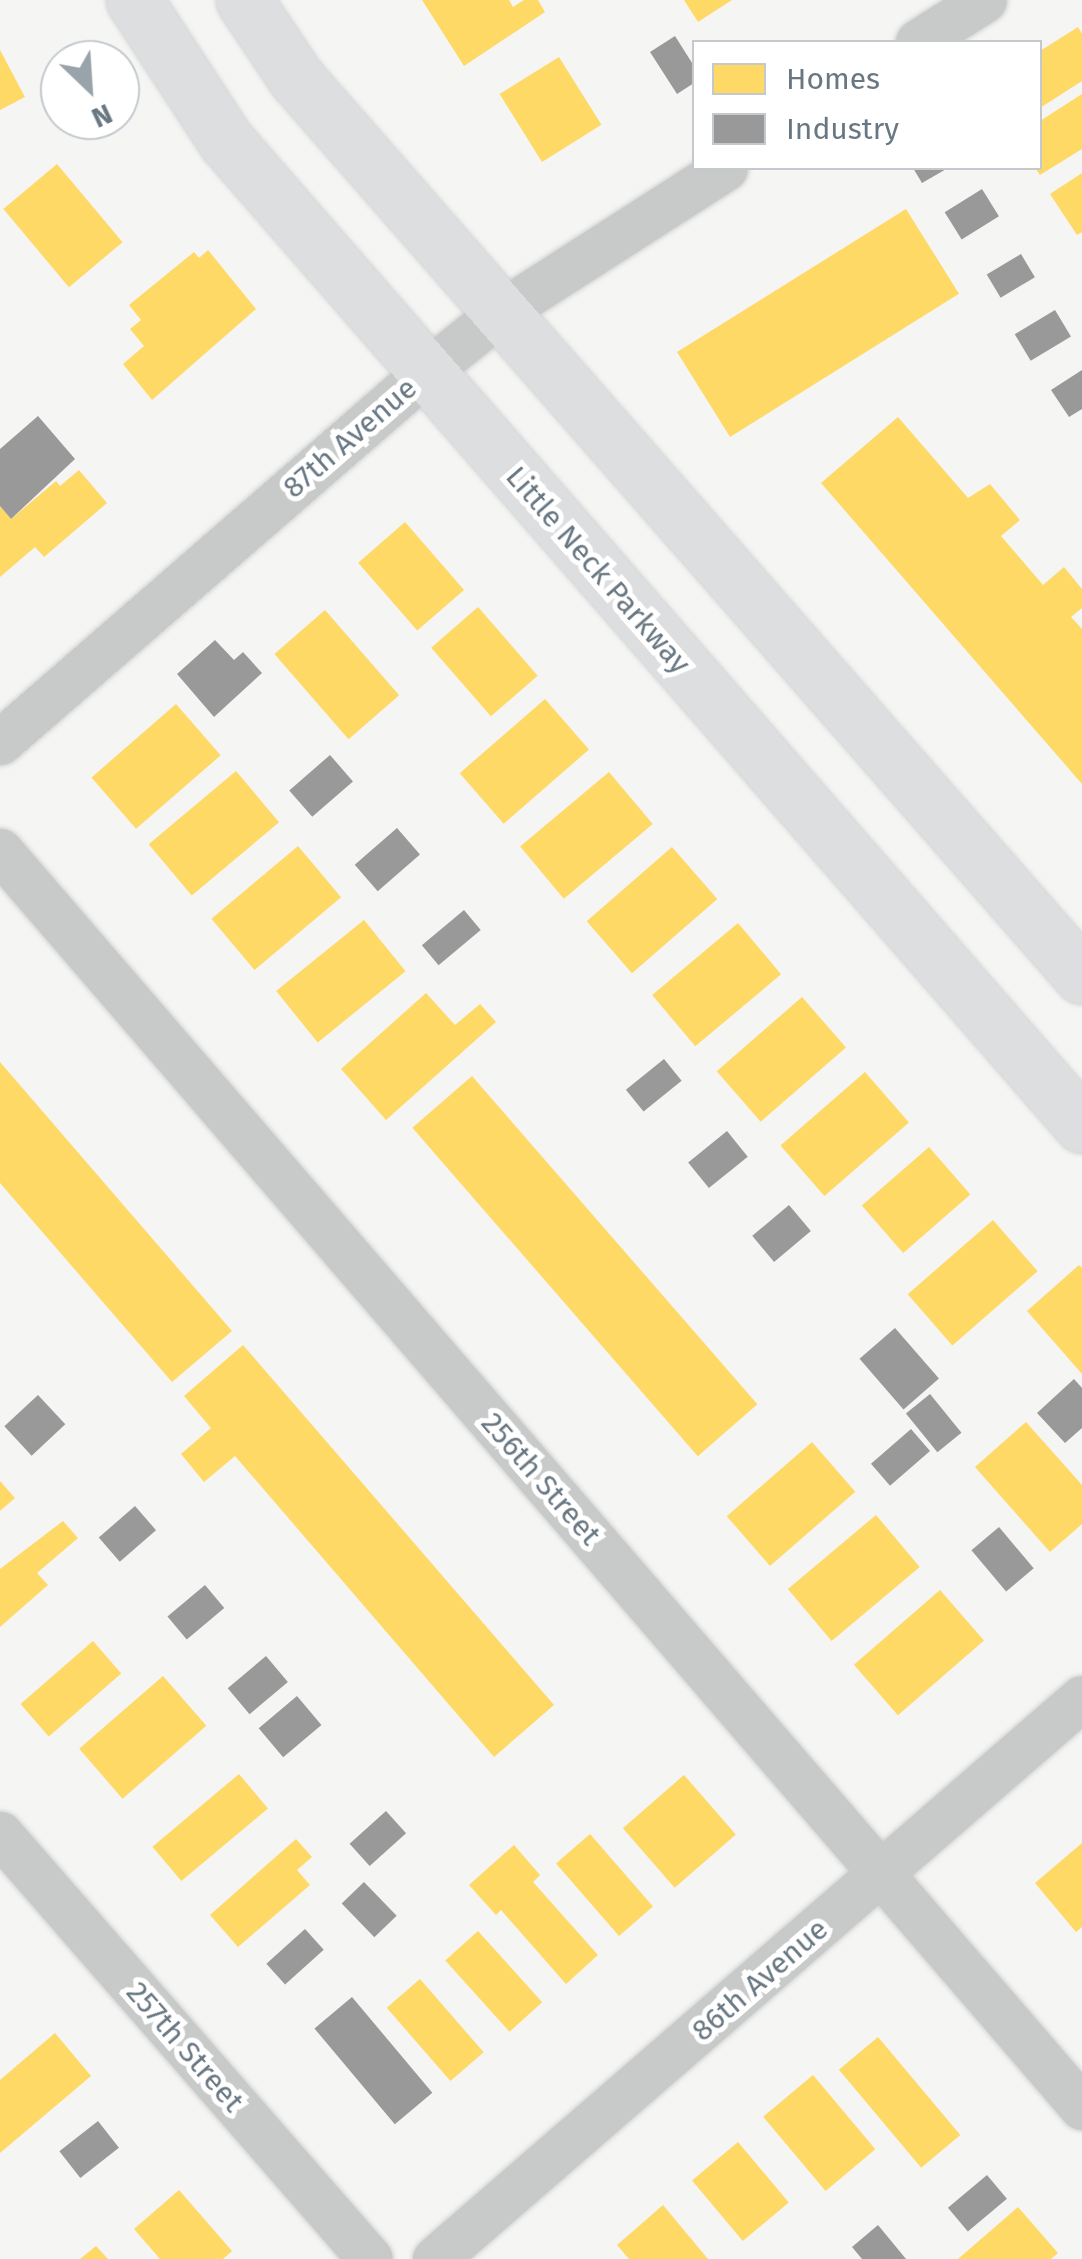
<!DOCTYPE html>
<html>
<head>
<meta charset="utf-8">
<style>
  body { margin:0 }
  #map { position:relative; width:1082px; height:2259px; overflow:hidden; background:#f5f5f4; font-family:"Fira Sans",sans-serif }
  div>[style] { position:absolute }
  [style*='--x'] { left:calc(var(--x)*1px); top:calc(var(--y)*1px); width:calc(var(--w)*1px); rotate:calc(var(--a)*1deg) }
  .homes>* { inset:0; background:#ffd966; transform-origin:0 0 }
  .industry>* { inset:0; background:#999; transform-origin:0 0 }
  .roads { filter:drop-shadow(0 0 2px #d1d2d2) drop-shadow(0 0 2px #d1d2d2) }
  .minor>* { height:45px; margin:-22.5px; padding:0 22.5px; transform-origin:22.5px; border-radius:22.5px; background:#c8caca }
  .secondary>* { height:55px; margin:-27.5px; padding:0 27.5px; transform-origin:27.5px; border-radius:27.5px; background:#dddedf }
  span { translate:-50% -50%; white-space:nowrap; text-align:center; line-height:1.15; -webkit-text-stroke:10px #fff; paint-order:stroke }
  .street-label { font-size:30px; color:#687782 }
  .legend { position:absolute; left:692px; top:40px; width:350px; height:130px; box-sizing:border-box; background:#fff; border:2px solid #c3c9cd; margin:0; padding:12px 18px; list-style:none; font-size:30px; color:#687782 }
  .legend li { display:flex; align-items:center; gap:20px; height:50px }
  .legend b { width:50px; border:2px solid #c3c9cd }
  .north { position:absolute; left:40px; top:40px; width:100px; height:100px; box-sizing:border-box; background:#fff; border:2px solid #c3c9cd; border-radius:50%; rotate:155deg; font-size:28px; font-weight:700; line-height:40px; text-align:center; color:#687782 }
  .north::after { content:''; display:block; margin:auto; width:35px; height:45px; background:#99a3aa; clip-path:polygon(50% 0,100% 100%,50% 72%,0 100%) }
</style>
</head>
<body>
<div id="map">
  <div class="homes">
    <i style="clip-path:polygon(422px 0,509px 0,513px 7px,524px 0,538px 0,545px 12px,464px 66px)"></i>
    <i style="clip-path:polygon(684px 0,732px 0,698px 22px)"></i>
    <i style="clip-path:polygon(1078px 27px,1082px 34px,1082px 81px,1040px 108px,1040px 51px)"></i>
    <i style="clip-path:polygon(0 50px,25px 97px,0 110px)"></i>
    <i style="left:559px;top:57px;width:80px;height:70px;rotate:58deg"></i>
    <i style="clip-path:polygon(1082px 94px,1082px 149px,1040px 175px,1035px 168px,1040px 168px,1040px 121px)"></i>
    <i style="left:57px;top:164px;width:102px;height:70px;rotate:50deg"></i>
    <i style="clip-path:polygon(1082px 173px,1082px 232px,1077px 235px,1050px 194px)"></i>
    <i style="left:906px;top:209px;width:100px;height:270px;rotate:58deg"></i>
    <i style="clip-path:polygon(208px 250px,256px 309px,152px 400px,123px 364px,144px 346px,130px 329px,141px 320px,129px 305px,194px 252px,199px 258px)"></i>
    <i style="clip-path:polygon(898px 417px,968px 498px,990px 484px,1020px 520px,1001px 536px,1043px 585px,1064px 567px,1082px 589px,1082px 608px,1071px 617px,1082px 629px,1082px 784px,821px 483px)"></i>
    <i style="clip-path:polygon(79px 470px,107px 503px,44px 557px,35px 547px,0 577px,0 506px,11px 519px,56px 481px,60px 486px)"></i>
    <i style="left:405px;top:522px;width:90px;height:62px;rotate:49deg"></i>
    <i style="left:478px;top:607px;width:91px;height:62px;rotate:49deg"></i>
    <i style="left:325px;top:610px;width:113px;height:67px;rotate:49deg"></i>
    <i style="left:545px;top:699px;width:67px;height:113px;rotate:49deg"></i>
    <i style="left:176px;top:704px;width:68px;height:112px;rotate:49deg"></i>
    <i style="left:236px;top:771px;width:67px;height:114px;rotate:50deg"></i>
    <i style="left:609px;top:772px;width:68px;height:116px;rotate:50deg"></i>
    <i style="left:298px;top:846px;width:67px;height:113px;rotate:50deg"></i>
    <i style="left:672px;top:847px;width:69px;height:113px;rotate:49deg"></i>
    <i style="left:364px;top:920px;width:66px;height:113px;rotate:51deg"></i>
    <i style="left:738px;top:923px;width:67px;height:112px;rotate:50deg"></i>
    <i style="clip-path:polygon(426px 993px,455px 1025px,480px 1004px,496px 1022px,386px 1120px,341px 1069px)"></i>
    <i style="left:802px;top:997px;width:67px;height:113px;rotate:49deg"></i>
    <i style="clip-path:polygon(0 1062px,232px 1331px,172px 1382px,0 1183px)"></i>
    <i style="left:865px;top:1072px;width:67px;height:112px;rotate:49deg"></i>
    <i style="left:472px;top:1076px;width:435px;height:79px;rotate:49deg"></i>
    <i style="left:929px;top:1147px;width:63px;height:89px;rotate:49deg"></i>
    <i style="left:993px;top:1220px;width:68px;height:113px;rotate:49deg"></i>
    <i style="clip-path:polygon(1079px 1265px,1082px 1268px,1082px 1374px,1027px 1311px)"></i>
    <i style="clip-path:polygon(243px 1345px,554px 1705px,494px 1757px,235px 1456px,204px 1482px,181px 1454px,211px 1428px,184px 1396px)"></i>
    <i style="clip-path:polygon(1026px 1422px,1082px 1485px,1082px 1524px,1050px 1552px,975px 1467px)"></i>
    <i style="left:812px;top:1442px;width:66px;height:113px;rotate:49deg"></i>
    <i style="clip-path:polygon(0 1481px,15px 1498px,0 1511px)"></i>
    <i style="left:876px;top:1515px;width:68px;height:115px;rotate:50deg"></i>
    <i style="clip-path:polygon(63px 1521px,78px 1538px,37px 1573px,48px 1585px,0 1627px,0 1569px)"></i>
    <i style="left:940px;top:1590px;width:67px;height:114px;rotate:49deg"></i>
    <i style="left:93px;top:1641px;width:43px;height:96px;rotate:49deg"></i>
    <i style="left:163px;top:1676px;width:66px;height:111px;rotate:49deg"></i>
    <i style="left:239px;top:1774px;width:45px;height:113px;rotate:50deg"></i>
    <i style="left:684px;top:1775px;width:79px;height:81px;rotate:49deg"></i>
    <i style="left:590px;top:1834px;width:96px;height:45px;rotate:49deg"></i>
    <i style="clip-path:polygon(296px 1839px,312px 1857px,297px 1870px,310px 1885px,238px 1947px,210px 1915px)"></i>
    <i style="clip-path:polygon(1082px 1843px,1082px 1927px,1076px 1932px,1035px 1883px)"></i>
    <i style="clip-path:polygon(514px 1845px,540px 1875px,533px 1882px,598px 1955px,566px 1984px,501px 1910px,496px 1915px,469px 1885px)"></i>
    <i style="left:478px;top:1931px;width:96px;height:44px;rotate:48deg"></i>
    <i style="left:420px;top:1979px;width:97px;height:44px;rotate:49deg"></i>
    <i style="clip-path:polygon(55px 2033px,91px 2076px,0 2153px,0 2080px)"></i>
    <i style="left:878px;top:2037px;width:128px;height:51px;rotate:50deg"></i>
    <i style="left:813px;top:2075px;width:97px;height:65px;rotate:50deg"></i>
    <i style="left:738px;top:2142px;width:79px;height:60px;rotate:50deg"></i>
    <i style="clip-path:polygon(179px 2190px,232px 2251px,223px 2259px,160px 2259px,134px 2229px)"></i>
    <i style="clip-path:polygon(663px 2205px,708px 2259px,629px 2259px,617px 2245px)"></i>
    <i style="clip-path:polygon(1018px 2207px,1058px 2253px,1051px 2259px,958px 2259px)"></i>
    <i style="clip-path:polygon(96px 2246px,108px 2259px,80px 2259px)"></i>
  </div>
  <div class="industry">
    <i style="clip-path:polygon(675px 36px,694px 66px,694px 83px,677px 94px,650px 52px)"></i>
    <i style="clip-path:polygon(913px 168px,948px 168px,922px 183px)"></i>
    <i style="left:982px;top:189px;width:32px;height:44px;rotate:58deg"></i>
    <i style="left:1021px;top:254px;width:27px;height:40px;rotate:59deg"></i>
    <i style="left:1055px;top:310px;width:31px;height:47px;rotate:59deg"></i>
    <i style="clip-path:polygon(1082px 370px,1082px 409px,1069px 417px,1051px 390px)"></i>
    <i style="clip-path:polygon(38px 416px,75px 459px,11px 519px,0 506px,0 449px)"></i>
    <i style="clip-path:polygon(215px 640px,234px 660px,243px 652px,262px 673px,214px 717px,177px 674px)"></i>
    <i style="left:330px;top:755px;width:35px;height:54px;rotate:49deg"></i>
    <i style="left:397px;top:828px;width:35px;height:56px;rotate:49deg"></i>
    <i style="left:464px;top:910px;width:26px;height:55px;rotate:50deg"></i>
    <i style="left:664px;top:1059px;width:28px;height:49px;rotate:51deg"></i>
    <i style="left:727px;top:1131px;width:33px;height:50px;rotate:51deg"></i>
    <i style="left:789px;top:1205px;width:34px;height:48px;rotate:50deg"></i>
    <i style="left:895px;top:1328px;width:67px;height:47px;rotate:49deg"></i>
    <i style="clip-path:polygon(1074px 1379px,1082px 1388px,1082px 1428px,1065px 1443px,1037px 1413px)"></i>
    <i style="left:930px;top:1394px;width:50px;height:31px;rotate:51deg"></i>
    <i style="left:38px;top:1395px;width:40px;height:46px;rotate:47deg"></i>
    <i style="left:911px;top:1429px;width:29px;height:53px;rotate:49deg"></i>
    <i style="left:135px;top:1506px;width:32px;height:48px;rotate:49deg"></i>
    <i style="left:999px;top:1527px;width:54px;height:36px;rotate:50deg"></i>
    <i style="left:205px;top:1585px;width:30px;height:49px;rotate:50deg"></i>
    <i style="left:266px;top:1656px;width:34px;height:50px;rotate:50deg"></i>
    <i style="left:297px;top:1696px;width:38px;height:50px;rotate:50deg"></i>
    <i style="left:386px;top:1811px;width:30px;height:49px;rotate:48deg"></i>
    <i style="left:364px;top:1882px;width:47px;height:31px;rotate:46deg"></i>
    <i style="left:305px;top:1929px;width:28px;height:52px;rotate:48deg"></i>
    <i style="left:352px;top:1997px;width:125px;height:49px;rotate:50deg"></i>
    <i style="left:98px;top:2121px;width:34px;height:49px;rotate:52deg"></i>
    <i style="left:987px;top:2175px;width:31px;height:51px;rotate:50deg"></i>
    <i style="clip-path:polygon(878px 2225px,906px 2259px,862px 2259px,852px 2247px)"></i>
  </div>
  <div class="roads">
    <div class="minor">
      <i style="--x:918;--y:42;--w:78;--a:-32.5"></i>
      <i style="--x:0;--y:742;--w:564;--a:-40.98"></i>
      <i style="--x:426;--y:372;--w:96;--a:-38.7"></i>
      <i style="--x:501;--y:312;--w:266;--a:-32.7"></i>
      <i style="--x:0;--y:851;--w:1658;--a:49.26"></i>
      <i style="--x:0;--y:1834;--w:563;--a:48.96"></i>
      <i style="--x:435;--y:2259;--w:856;--a:-40.93"></i>
    </div>
    <div class="secondary">
      <i style="--x:134;--y:0;--w:168;--a:56.9"></i>
      <i style="--x:226;--y:141;--w:1304;--a:48.98"></i>
      <i style="--x:244;--y:0;--w:94;--a:56.3"></i>
      <i style="--x:296;--y:78;--w:1193;--a:48.81"></i>
    </div>
  </div>
  <div class="street-label">
    <span style="left:350px;top:438px;rotate:-41deg">87th Avenue</span>
    <span style="left:598px;top:570px;rotate:49deg">Little Neck Parkway</span>
    <span style="left:541px;top:1479px;rotate:49deg">256th Street</span>
    <span style="left:760px;top:1980px;rotate:-41deg">86th Avenue</span>
    <span style="left:185px;top:2047px;rotate:49deg">257th Street</span>
  </div>
  <ul class="legend">
  <li><b style="height:28px;background:#ffd966"></b>Homes</li>
  <li><b style="height:28px;background:#999"></b>Industry</li>
  </ul>
  <div class="north">N</div>
</div>
</body>
</html>
